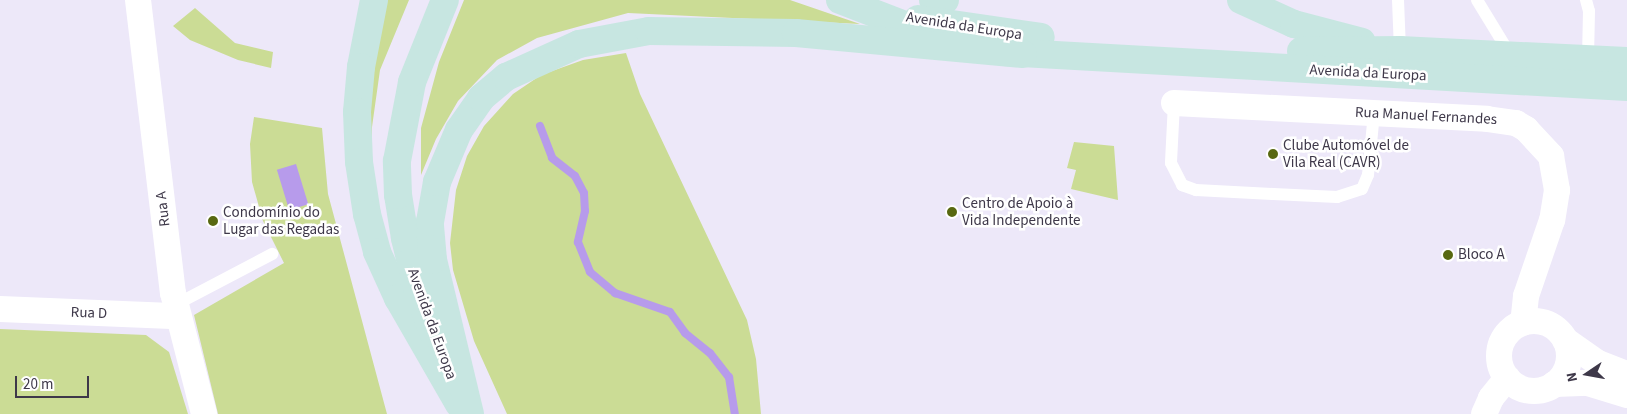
<!DOCTYPE html>
<html>
<head>
<meta charset="utf-8">
<style>
  body { margin:0 }
  #map { position:relative; width:1627px; height:414px; overflow:hidden; background:#ede8f9; font-family:"Source Sans 3",sans-serif }
  div>[style] { position:absolute }
  [style*='--x'] { left:calc(var(--x)*1px); top:calc(var(--y)*1px); width:calc(var(--w)*1px); rotate:calc(var(--a)*1deg) }
  .green>* { inset:0; background:#cbdc95 }
  .water>* { inset:0; background:#b79beb; transform-origin:0 0 }
  .stream>* { height:8px; margin:-4px; padding:0 4px; transform-origin:4px; border-radius:4px; background:#b79beb }
  .service>* { height:12px; margin:-6px; padding:0 6px; transform-origin:6px; border-radius:6px; background:#fff }
  .minor>* { height:26px; margin:-13px; padding:0 13px; transform-origin:13px; border-radius:13px; background:#fff }
  .minor>.ring { margin:-13px; padding:0; box-sizing:content-box; background:none; border:26px solid #fff; border-radius:50% }
  .secondary>* { height:28px; margin:-14px; padding:0 14px; transform-origin:14px; border-radius:14px; background:#c7e6e1 }
  .dots>* { width:14px; height:14px; translate:-50% -50%; box-sizing:border-box; border:2px solid #fff; border-radius:50% }
  span { translate:-50% -50%; white-space:nowrap; text-align:center; line-height:1.15; -webkit-text-stroke:5px #fff; paint-order:stroke }
  .street-label { font-size:15px; color:#3e3849 }
  .poi-label { font-size:15px; color:#3e3849 }
  .left { translate:0 -50%; text-align:left }
  .north { position:absolute; left:1562px; top:349px; width:50px; height:50px; -webkit-text-stroke:4px #fff; paint-order:stroke; rotate:258deg; font-size:14px; font-weight:700; line-height:20px; text-align:center; color:#3e3849 }
  .north::after { content:''; display:block; margin:auto; width:18px; height:22px; background:#3e3849; clip-path:polygon(50% 0,100% 100%,50% 72%,0 100%) }
  .scale { position:absolute; left:15px; top:376px; width:74px; height:22px; box-sizing:border-box; border:2px solid #3e3849; border-top:0; padding-left:6px; font-size:15px; line-height:18px; white-space:nowrap; color:#3e3849; -webkit-text-stroke:4px #fff; paint-order:stroke }
</style>
</head>
<body>
<div id="map">
  <div class="green">
    <i style="clip-path:polygon(385px 0,409px 0,380px 70px,372px 127px,371px 168px,365px 143px,374px 56px)"></i>
    <i style="clip-path:polygon(464px 0,790px 0,860px 24px,628px 13px,537px 38px,497px 60px,458px 101px,436px 139px,421px 175px,421px 128px,439px 62px)"></i>
    <i style="clip-path:polygon(195px 8px,235px 43px,273px 52px,271px 68px,238px 60px,190px 40px,173px 26px)"></i>
    <i style="clip-path:polygon(626px 53px,640px 94px,747px 320px,756px 359px,761px 414px,507px 414px,474px 341px,453px 270px,450px 243px,456px 190px,467px 156px,484px 126px,513px 94px,541px 75px,583px 60px)"></i>
    <i style="clip-path:polygon(254px 117px,322px 128px,328px 194px,387px 414px,218px 414px,194px 315px,284px 263px,263px 221px,252px 182px,250px 144px)"></i>
    <i style="clip-path:polygon(1074px 142px,1114px 146px,1118px 200px,1071px 189px,1076px 170px,1067px 168px)"></i>
    <i style="clip-path:polygon(0 329px,146px 335px,169px 352px,188px 414px,0 414px)"></i>
  </div>
  <div class="water">
    <i style="left:296px;top:164px;width:42px;height:20px;rotate:73deg"></i>
  </div>
  <div class="stream">
    <i style="--x:540;--y:126;--w:34;--a:69"></i>
    <i style="--x:552;--y:158;--w:29;--a:38"></i>
    <i style="--x:575;--y:176;--w:19;--a:62"></i>
    <i style="--x:584;--y:193;--w:18;--a:87"></i>
    <i style="--x:585;--y:211;--w:32;--a:103"></i>
    <i style="--x:578;--y:242;--w:32;--a:68"></i>
    <i style="--x:590;--y:272;--w:33;--a:40"></i>
    <i style="--x:615;--y:293;--w:58;--a:19.1"></i>
    <i style="--x:670;--y:312;--w:26;--a:54"></i>
    <i style="--x:685;--y:333;--w:32;--a:39"></i>
    <i style="--x:710;--y:353;--w:31;--a:52"></i>
    <i style="--x:729;--y:377;--w:37;--a:81"></i>
  </div>
  <div class="service">
    <i style="--x:1398;--y:0;--w:50;--a:87.7"></i>
    <i style="--x:1477;--y:0;--w:63;--a:58.6"></i>
    <i style="--x:1586;--y:0;--w:11;--a:75"></i>
    <i style="--x:1589;--y:11;--w:48;--a:91.2"></i>
    <i style="--x:1174;--y:103;--w:60;--a:92.9"></i>
    <i style="--x:1171;--y:163;--w:25;--a:63"></i>
    <i style="--x:1182;--y:185;--w:15;--a:20"></i>
    <i style="--x:1196;--y:190;--w:77;--a:3"></i>
    <i style="--x:1273;--y:194;--w:64;--a:2.7"></i>
    <i style="--x:1337;--y:197;--w:26;--a:-18"></i>
    <i style="--x:1362;--y:189;--w:15;--a:-67"></i>
    <i style="--x:1368;--y:175;--w:62;--a:-84.5"></i>
    <i style="--x:175;--y:305;--w:110;--a:-27.7"></i>
  </div>
  <div class="minor">
    <i style="--x:138;--y:0;--w:295;--a:83.2"></i>
    <i style="--x:173;--y:293;--w:125;--a:75.6"></i>
    <i style="--x:1174;--y:103;--w:313;--a:2.9"></i>
    <i style="--x:1487;--y:119;--w:29;--a:8"></i>
    <i style="--x:1516;--y:123;--w:12;--a:31"></i>
    <i style="--x:1526;--y:129;--w:37;--a:47"></i>
    <i style="--x:1551;--y:156;--w:35;--a:80"></i>
    <i style="--x:1557;--y:190;--w:30;--a:99"></i>
    <i style="--x:1552;--y:220;--w:80;--a:108.9"></i>
    <i style="--x:1526;--y:296;--w:27;--a:96"></i>
    <i style="--x:0;--y:309;--w:178;--a:2.3"></i>
    <i class="ring" style="left:1499px;top:321px;width:44px;height:44px"></i>
    <i style="--x:1565;--y:340;--w:40;--a:34.9"></i>
    <i style="--x:1598;--y:363;--w:31;--a:21"></i>
    <i style="--x:1554;--y:384;--w:34;--a:-2"></i>
    <i style="--x:1588;--y:383;--w:41;--a:17.1"></i>
    <i style="--x:1484;--y:414;--w:17;--a:-66"></i>
    <i style="--x:1491;--y:398;--w:26;--a:-51"></i>
  </div>
  <div class="secondary">
    <i style="--x:374;--y:0;--w:68;--a:101"></i>
    <i style="--x:361;--y:67;--w:45;--a:95.1"></i>
    <i style="--x:357;--y:112;--w:50;--a:87.7"></i>
    <i style="--x:359;--y:162;--w:53;--a:81.3"></i>
    <i style="--x:367;--y:214;--w:39;--a:75"></i>
    <i style="--x:377;--y:252;--w:51;--a:65.5"></i>
    <i style="--x:398;--y:298;--w:122;--a:60.1"></i>
    <i style="--x:840;--y:0;--w:108;--a:21.1"></i>
    <i style="--x:933;--y:0;--w:12;--a:0"></i>
    <i style="--x:1241;--y:0;--w:58;--a:24.4"></i>
    <i style="--x:1294;--y:24;--w:70;--a:14.8"></i>
    <i style="--x:918;--y:19;--w:124;--a:8.3"></i>
    <i style="--x:1301;--y:51;--w:99;--a:-0.6"></i>
    <i style="--x:1400;--y:50;--w:227;--a:2.8"></i>
    <i style="--x:1004;--y:52;--w:624;--a:3.22"></i>
    <i style="--x:434;--y:334;--w:41;--a:-111.5"></i>
    <i style="--x:419;--y:296;--w:60;--a:-103.6"></i>
    <i style="--x:405;--y:238;--w:44;--a:-99.2"></i>
    <i style="--x:398;--y:195;--w:34;--a:-92"></i>
    <i style="--x:397;--y:161;--w:80;--a:-79.2"></i>
    <i style="--x:412;--y:82;--w:88;--a:-68.1"></i>
    <i style="--x:470;--y:414;--w:158;--a:-103.5"></i>
    <i style="--x:433;--y:260;--w:38;--a:-95"></i>
    <i style="--x:430;--y:222;--w:41;--a:-80.1"></i>
    <i style="--x:437;--y:182;--w:56;--a:-67.1"></i>
    <i style="--x:459;--y:130;--w:39;--a:-55"></i>
    <i style="--x:481;--y:98;--w:33;--a:-40"></i>
    <i style="--x:506;--y:77;--w:80;--a:-24.3"></i>
    <i style="--x:579;--y:44;--w:71;--a:-10.5"></i>
    <i style="--x:649;--y:31;--w:147;--a:0.8"></i>
    <i style="--x:796;--y:33;--w:228;--a:5.3"></i>
  </div>
  <div class="dots">
    <i style="left:1273px;top:154px;background:#586811"></i>
    <i style="left:952px;top:212px;background:#586811"></i>
    <i style="left:213px;top:221px;background:#586811"></i>
    <i style="left:1448px;top:255px;background:#586811"></i>
  </div>
  <div class="street-label">
    <span style="left:964px;top:26px;rotate:9deg">Avenida da Europa</span>
    <span style="left:1368px;top:73px;rotate:3deg">Avenida da Europa</span>
    <span style="left:1426px;top:116px;rotate:3deg">Rua Manuel Fernandes</span>
    <span style="left:163px;top:209px;rotate:-97deg">Rua A</span>
    <span style="left:89px;top:313px;rotate:2deg">Rua D</span>
    <span style="left:432px;top:324px;rotate:70deg">Avenida da Europa</span>
  </div>
  <div class="poi-label">
    <span class="left" style="left:1283px;top:154px">Clube Automóvel de<br>Vila Real (CAVR)</span>
    <span class="left" style="left:962px;top:212px">Centro de Apoio à<br>Vida Independente</span>
    <span class="left" style="left:223px;top:221px">Condomínio do<br>Lugar das Regadas</span>
    <span class="left" style="left:1458px;top:255px">Bloco A</span>
  </div>
  <div class="north">N</div>
  <div class="scale">20 m</div>
</div>
</body>
</html>
